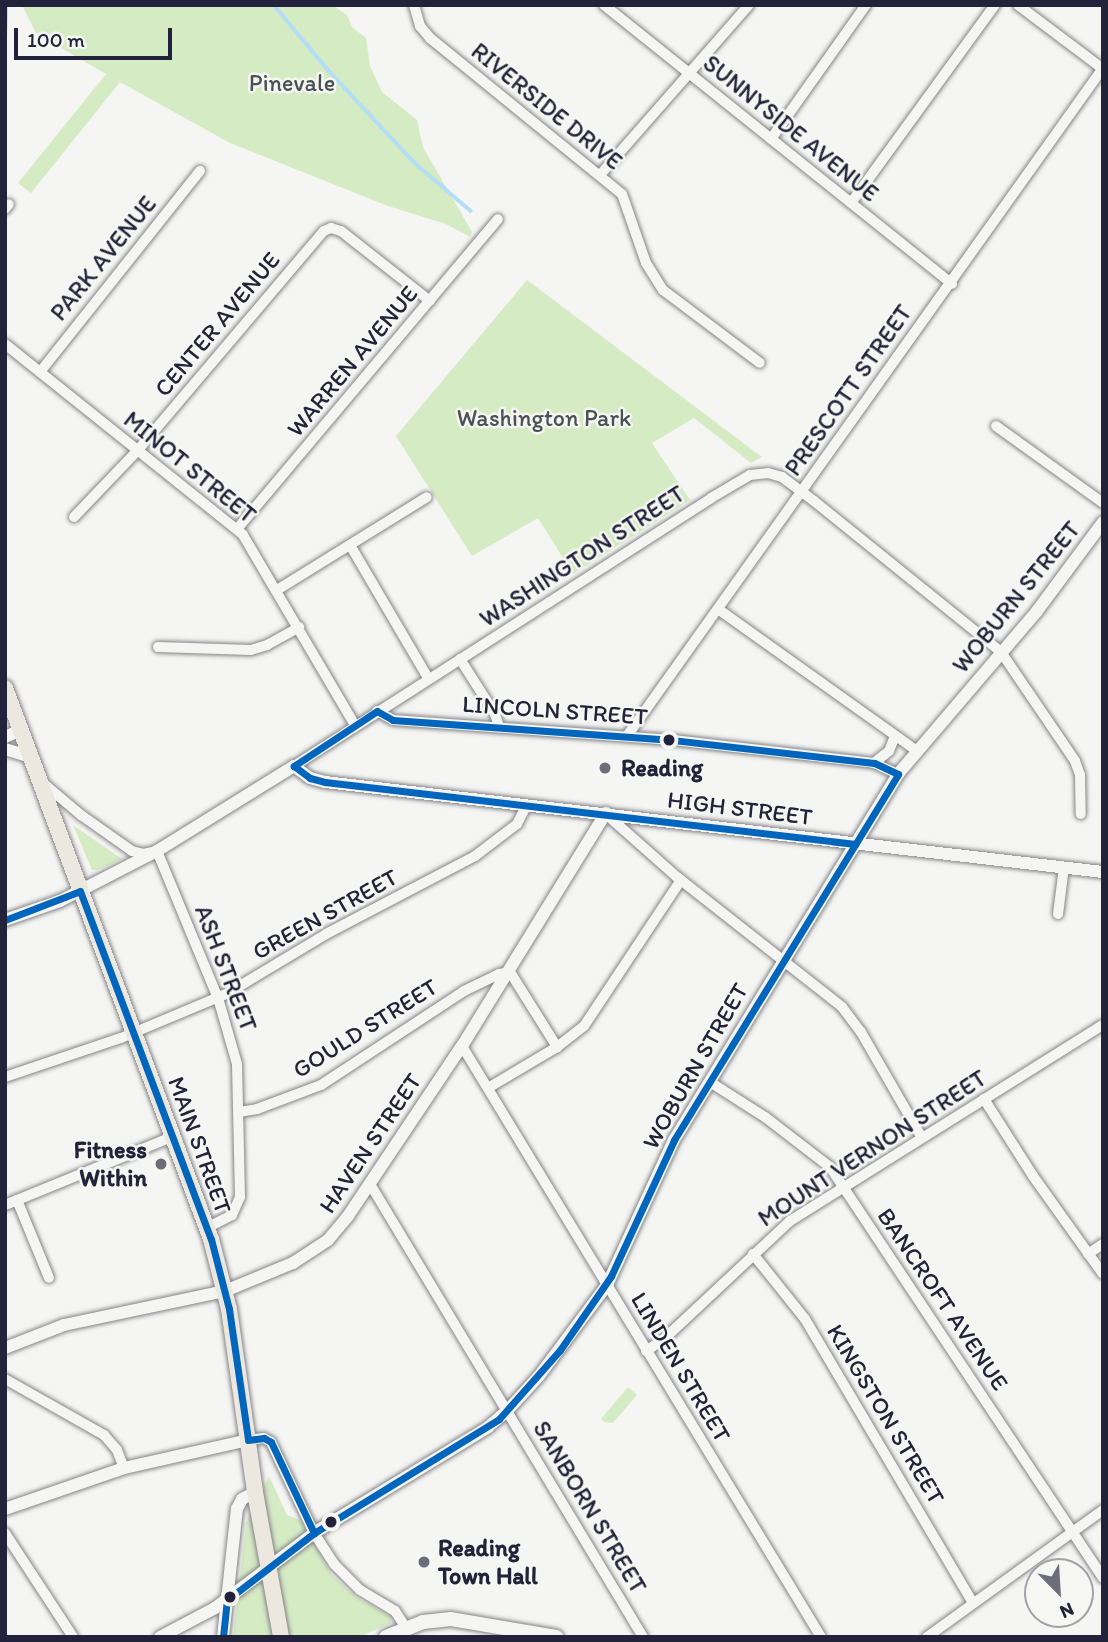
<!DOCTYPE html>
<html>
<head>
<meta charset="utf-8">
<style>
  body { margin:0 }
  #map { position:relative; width:1108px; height:1642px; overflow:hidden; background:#f5f5f3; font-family:Itim,sans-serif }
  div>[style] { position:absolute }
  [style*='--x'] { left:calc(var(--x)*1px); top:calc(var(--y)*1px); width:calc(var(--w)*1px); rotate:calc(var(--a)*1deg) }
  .green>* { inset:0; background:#d5ebc4 }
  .stream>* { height:3.5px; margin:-1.75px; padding:0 1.75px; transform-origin:1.75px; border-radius:1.75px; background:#b2def6 }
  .roads { filter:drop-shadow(0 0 2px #858589) drop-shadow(0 0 2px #858589) }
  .minor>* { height:10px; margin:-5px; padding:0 5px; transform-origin:5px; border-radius:5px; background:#f5f5f3 }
  .tertiary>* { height:12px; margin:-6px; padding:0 6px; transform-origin:6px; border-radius:6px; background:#f5f5f3 }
  .secondary>* { height:14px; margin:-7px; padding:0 7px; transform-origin:7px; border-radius:7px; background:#f5f5f3 }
  .primary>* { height:16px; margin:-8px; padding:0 8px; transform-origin:8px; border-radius:8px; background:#ece8df }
  .bus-1>* { height:7px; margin:-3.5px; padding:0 3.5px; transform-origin:3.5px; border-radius:3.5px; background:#0065bd }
  .dots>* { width:19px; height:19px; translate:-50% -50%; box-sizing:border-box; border:4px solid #f6f6f2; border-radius:50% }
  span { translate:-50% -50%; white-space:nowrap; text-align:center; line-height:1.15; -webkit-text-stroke:5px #f6f6f2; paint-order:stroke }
  .park-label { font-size:24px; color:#485254 }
  .street-label { font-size:24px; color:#22223b }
  .poi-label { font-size:24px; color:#22223b; font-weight:700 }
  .left { translate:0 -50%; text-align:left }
  .right { translate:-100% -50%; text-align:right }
  .frame { position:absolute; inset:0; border:7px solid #22223b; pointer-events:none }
  .north { position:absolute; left:1024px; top:1558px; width:70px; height:70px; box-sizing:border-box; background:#f6f6f2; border:2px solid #a1a1a9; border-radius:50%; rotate:156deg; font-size:19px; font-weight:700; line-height:28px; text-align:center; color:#22223b }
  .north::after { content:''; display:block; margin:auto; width:24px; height:32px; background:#6c6c7b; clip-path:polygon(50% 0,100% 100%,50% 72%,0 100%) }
  .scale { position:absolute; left:14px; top:28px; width:158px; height:32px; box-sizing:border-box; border:4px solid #22223b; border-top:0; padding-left:9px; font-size:21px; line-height:24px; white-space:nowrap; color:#22223b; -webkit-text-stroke:5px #f6f6f2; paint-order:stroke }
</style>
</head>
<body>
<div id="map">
  <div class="green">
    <i style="clip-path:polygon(22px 5px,332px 5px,347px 15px,352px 27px,366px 38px,370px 66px,382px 92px,417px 120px,423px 147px,472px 232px,470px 237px,446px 224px,388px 206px,230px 143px,120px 82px,31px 193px,18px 183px,106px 74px,36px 33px)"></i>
    <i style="clip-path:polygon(527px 280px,762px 457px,751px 463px,694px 418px,652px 443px,690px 500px,573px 574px,538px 518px,472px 556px,396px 436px)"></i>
    <i style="clip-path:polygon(73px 825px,122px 859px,98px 870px,92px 870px)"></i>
    <i style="clip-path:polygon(628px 1387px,637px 1395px,613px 1423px,604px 1422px,601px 1419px)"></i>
    <i style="clip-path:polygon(269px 1476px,287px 1515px,300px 1520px,332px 1575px,356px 1597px,391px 1617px,391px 1623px,359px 1637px,233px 1637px,246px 1523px)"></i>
  </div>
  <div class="stream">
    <i style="--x:274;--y:5;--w:86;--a:50.2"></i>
    <i style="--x:329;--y:71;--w:127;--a:46.9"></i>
    <i style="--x:416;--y:164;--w:72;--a:40.5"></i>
    <i style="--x:5;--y:40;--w:35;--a:-88"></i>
  </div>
  <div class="roads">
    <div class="minor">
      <i style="--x:414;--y:5;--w:22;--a:74"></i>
      <i style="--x:420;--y:26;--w:16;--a:50"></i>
      <i style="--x:430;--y:38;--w:247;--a:39.1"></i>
      <i style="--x:622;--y:194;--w:73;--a:70.8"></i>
      <i style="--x:646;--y:263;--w:32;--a:58"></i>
      <i style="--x:663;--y:290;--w:121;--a:37"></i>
      <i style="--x:604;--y:5;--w:446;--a:38.7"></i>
      <i style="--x:1018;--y:5;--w:106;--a:37"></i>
      <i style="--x:771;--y:139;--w:164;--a:-54.7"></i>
      <i style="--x:600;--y:175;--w:226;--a:-48.8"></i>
      <i style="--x:851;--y:203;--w:245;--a:-54"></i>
      <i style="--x:5;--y:209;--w:6;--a:-51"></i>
      <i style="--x:5;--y:344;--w:305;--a:38.7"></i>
      <i style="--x:243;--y:535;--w:221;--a:59.5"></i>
      <i style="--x:40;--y:372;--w:257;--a:-51.5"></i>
      <i style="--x:996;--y:426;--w:132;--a:35.7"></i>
      <i style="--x:74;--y:517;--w:93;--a:-46.3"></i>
      <i style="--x:138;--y:450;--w:287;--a:-49.7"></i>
      <i style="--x:324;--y:231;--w:8;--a:-23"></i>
      <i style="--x:331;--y:228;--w:10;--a:17"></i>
      <i style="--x:341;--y:231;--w:113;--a:38.2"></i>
      <i style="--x:237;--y:529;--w:405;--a:-49.9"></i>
      <i style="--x:350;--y:545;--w:154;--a:59.6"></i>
      <i style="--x:277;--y:590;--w:176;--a:-31.8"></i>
      <i style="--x:718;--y:609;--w:243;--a:35.5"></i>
      <i style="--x:158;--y:647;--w:93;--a:1.8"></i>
      <i style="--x:251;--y:650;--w:17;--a:-17"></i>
      <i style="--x:267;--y:645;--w:37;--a:-29"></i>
      <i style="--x:460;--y:659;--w:65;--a:57.5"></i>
      <i style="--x:495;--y:714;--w:14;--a:73"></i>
      <i style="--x:377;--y:711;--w:18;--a:29"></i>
      <i style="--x:393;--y:720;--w:281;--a:4.1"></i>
      <i style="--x:673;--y:740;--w:202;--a:6.5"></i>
      <i style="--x:874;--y:763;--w:26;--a:25"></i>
      <i style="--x:627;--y:736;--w:820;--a:-54.53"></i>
      <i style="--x:874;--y:763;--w:19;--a:-39"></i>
      <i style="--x:889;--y:751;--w:16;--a:-68"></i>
      <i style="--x:294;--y:766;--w:496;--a:-32.7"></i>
      <i style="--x:711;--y:498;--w:45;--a:-30.5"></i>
      <i style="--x:750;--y:475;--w:18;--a:-6"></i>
      <i style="--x:768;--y:473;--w:15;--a:16"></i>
      <i style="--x:782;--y:477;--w:40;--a:37"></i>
      <i style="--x:814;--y:501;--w:240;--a:38.9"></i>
      <i style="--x:1001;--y:652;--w:132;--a:55.8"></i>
      <i style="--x:1075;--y:761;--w:15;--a:70"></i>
      <i style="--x:1080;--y:775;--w:39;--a:89"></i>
      <i style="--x:43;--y:783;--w:50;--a:40.1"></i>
      <i style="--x:81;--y:815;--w:62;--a:35.2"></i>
      <i style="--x:132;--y:851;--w:11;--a:15"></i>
      <i style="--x:143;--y:854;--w:14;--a:-12"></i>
      <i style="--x:157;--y:851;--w:159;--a:67.5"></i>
      <i style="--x:218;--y:998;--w:69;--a:73.9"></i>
      <i style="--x:237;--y:1064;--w:133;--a:88.7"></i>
      <i style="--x:240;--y:1197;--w:20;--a:114"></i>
      <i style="--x:232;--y:1215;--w:28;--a:153"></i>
      <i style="--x:606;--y:814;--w:95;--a:41.6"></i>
      <i style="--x:677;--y:877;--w:210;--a:38.2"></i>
      <i style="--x:842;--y:1007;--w:31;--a:53"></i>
      <i style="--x:861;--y:1032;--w:122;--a:60.1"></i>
      <i style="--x:1058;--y:914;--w:47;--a:-82.7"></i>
      <i style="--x:462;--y:1046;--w:691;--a:58.72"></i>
      <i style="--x:5;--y:1077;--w:122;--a:-18.6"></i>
      <i style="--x:121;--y:1038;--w:116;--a:-22.8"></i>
      <i style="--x:228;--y:993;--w:114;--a:-31"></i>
      <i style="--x:326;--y:934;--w:168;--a:-27.6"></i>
      <i style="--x:475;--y:856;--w:53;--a:-37.3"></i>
      <i style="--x:517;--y:824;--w:22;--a:-63"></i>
      <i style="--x:710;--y:1082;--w:65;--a:32.5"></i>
      <i style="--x:765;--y:1117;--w:82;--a:37.6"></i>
      <i style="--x:830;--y:1167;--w:493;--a:56.4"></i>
      <i style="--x:488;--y:1088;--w:80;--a:-30.7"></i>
      <i style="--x:557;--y:1047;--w:34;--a:-38"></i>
      <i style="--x:584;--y:1026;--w:175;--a:-56.4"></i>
      <i style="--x:984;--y:1099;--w:91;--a:57.5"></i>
      <i style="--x:1033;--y:1176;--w:120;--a:54.5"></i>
      <i style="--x:239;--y:1112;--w:18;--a:-9"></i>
      <i style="--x:257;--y:1109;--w:68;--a:-20.6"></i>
      <i style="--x:321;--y:1085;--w:171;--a:-33.3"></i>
      <i style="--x:464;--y:991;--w:39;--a:-26"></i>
      <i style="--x:499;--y:974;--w:11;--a:-10"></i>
      <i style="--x:510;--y:972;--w:89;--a:57.9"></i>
      <i style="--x:370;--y:1184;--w:529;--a:58.92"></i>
      <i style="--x:17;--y:1200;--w:84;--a:67.7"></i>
      <i style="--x:5;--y:1205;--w:183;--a:-22.2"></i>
      <i style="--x:753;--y:1254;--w:83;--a:51.3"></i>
      <i style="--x:805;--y:1319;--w:330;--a:59.4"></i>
      <i style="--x:1088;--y:1254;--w:18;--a:-34"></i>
      <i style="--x:646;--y:1351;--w:23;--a:-34"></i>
      <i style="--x:665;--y:1338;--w:171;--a:-43.1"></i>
      <i style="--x:790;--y:1221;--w:369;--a:-32.1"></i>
      <i style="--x:5;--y:1379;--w:114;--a:29.5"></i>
      <i style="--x:104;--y:1435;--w:20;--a:49"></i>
      <i style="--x:117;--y:1450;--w:19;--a:69"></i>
      <i style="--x:248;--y:1440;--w:16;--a:-7"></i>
      <i style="--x:264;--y:1438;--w:8;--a:30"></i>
      <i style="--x:271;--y:1442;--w:101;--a:64.7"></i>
      <i style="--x:314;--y:1533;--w:37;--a:57"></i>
      <i style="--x:334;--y:1564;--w:37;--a:45"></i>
      <i style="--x:360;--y:1590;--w:41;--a:31"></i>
      <i style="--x:395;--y:1611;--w:20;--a:57"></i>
      <i style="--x:5;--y:1533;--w:124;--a:56.8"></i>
      <i style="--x:927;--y:1637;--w:217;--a:-35.8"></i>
    </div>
    <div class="tertiary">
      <i style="--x:5;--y:737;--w:17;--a:-24"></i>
      <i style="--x:5;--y:749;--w:27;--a:17"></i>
      <i style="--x:5;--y:920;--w:58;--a:-19.1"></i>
      <i style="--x:60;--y:901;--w:109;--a:-27.3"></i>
      <i style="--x:157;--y:851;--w:161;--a:-31.8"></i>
      <i style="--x:294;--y:766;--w:20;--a:37"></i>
      <i style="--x:310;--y:778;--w:16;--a:15"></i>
      <i style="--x:325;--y:782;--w:783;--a:6.6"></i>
      <i style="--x:5;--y:1348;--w:63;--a:-21.3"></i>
      <i style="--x:64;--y:1325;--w:165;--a:-11.9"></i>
      <i style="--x:225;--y:1291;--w:74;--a:-22.4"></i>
      <i style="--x:293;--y:1263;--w:42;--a:-33.3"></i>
      <i style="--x:328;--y:1240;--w:31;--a:-50"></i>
      <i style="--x:348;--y:1216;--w:205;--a:-56.2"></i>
      <i style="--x:462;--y:1046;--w:274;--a:-58.3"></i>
      <i style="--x:5;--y:1509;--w:126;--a:-19"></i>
      <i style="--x:124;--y:1468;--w:127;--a:-12.7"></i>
      <i style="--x:160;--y:1637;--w:62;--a:-27.8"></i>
      <i style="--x:215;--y:1608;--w:124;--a:-37.1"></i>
      <i style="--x:314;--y:1533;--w:204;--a:-31.3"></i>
      <i style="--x:488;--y:1427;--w:25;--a:-40"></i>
      <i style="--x:507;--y:1411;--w:47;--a:-47.6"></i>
      <i style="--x:539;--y:1376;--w:114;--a:-53.2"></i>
      <i style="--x:607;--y:1285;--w:160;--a:-65.2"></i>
      <i style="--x:674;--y:1140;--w:429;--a:-58.5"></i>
      <i style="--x:898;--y:774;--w:214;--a:-49.5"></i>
      <i style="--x:1037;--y:611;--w:111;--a:-53.4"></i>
      <i style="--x:223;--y:1637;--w:129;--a:-83.8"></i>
      <i style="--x:237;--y:1509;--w:11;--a:-63"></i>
      <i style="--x:242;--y:1499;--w:15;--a:-28"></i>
    </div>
    <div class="secondary">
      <i style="--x:386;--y:1637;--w:40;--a:-22"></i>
      <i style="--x:423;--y:1622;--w:28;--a:-6"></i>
      <i style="--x:451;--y:1619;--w:107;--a:9.7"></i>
    </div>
    <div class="primary">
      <i style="--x:5;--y:688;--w:588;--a:69.5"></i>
      <i style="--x:211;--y:1239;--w:72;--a:75.6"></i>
      <i style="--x:229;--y:1309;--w:185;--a:81.9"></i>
      <i style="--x:255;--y:1492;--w:147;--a:79.8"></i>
    </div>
  </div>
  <div class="bus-1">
    <i style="--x:5;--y:920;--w:80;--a:-21.1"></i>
    <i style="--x:80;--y:891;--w:372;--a:69.4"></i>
    <i style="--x:211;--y:1239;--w:72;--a:75.6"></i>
    <i style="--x:229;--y:1309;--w:132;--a:81.7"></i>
    <i style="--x:248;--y:1440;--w:16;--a:-7"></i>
    <i style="--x:264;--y:1438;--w:8;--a:30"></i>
    <i style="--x:271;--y:1442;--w:101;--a:64.7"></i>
    <i style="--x:223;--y:1637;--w:37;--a:-84"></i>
    <i style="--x:227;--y:1600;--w:110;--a:-37.6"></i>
    <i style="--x:314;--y:1533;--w:217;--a:-31.6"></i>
    <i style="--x:499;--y:1419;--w:92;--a:-48.5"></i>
    <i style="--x:560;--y:1350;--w:90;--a:-55.4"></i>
    <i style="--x:611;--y:1276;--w:150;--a:-65.1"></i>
    <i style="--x:674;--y:1140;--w:429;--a:-58.5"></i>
    <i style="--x:898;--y:774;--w:26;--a:-155"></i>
    <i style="--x:874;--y:763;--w:202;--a:-173.5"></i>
    <i style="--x:673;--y:740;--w:281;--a:-175.9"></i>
    <i style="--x:393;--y:720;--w:18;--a:-151"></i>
    <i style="--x:377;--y:711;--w:100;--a:146.5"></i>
    <i style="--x:294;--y:766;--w:20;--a:37"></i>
    <i style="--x:310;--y:778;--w:16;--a:15"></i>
    <i style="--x:325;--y:782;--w:534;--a:6.67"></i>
  </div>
  <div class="dots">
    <i style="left:669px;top:740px;background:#22223b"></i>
    <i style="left:605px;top:768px;background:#6c6c7b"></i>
    <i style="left:161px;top:1164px;background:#6c6c7b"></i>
    <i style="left:331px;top:1522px;background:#22223b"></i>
    <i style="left:424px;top:1562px;background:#6c6c7b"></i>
    <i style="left:230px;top:1597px;background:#22223b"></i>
  </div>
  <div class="park-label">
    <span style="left:292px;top:83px">Pinevale</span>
    <span style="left:544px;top:418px">Washington Park</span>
  </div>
  <div class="street-label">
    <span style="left:547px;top:106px;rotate:39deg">RIVERSIDE DRIVE</span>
    <span style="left:791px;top:128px;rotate:39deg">SUNNYSIDE AVENUE</span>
    <span style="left:103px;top:258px;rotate:-51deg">PARK AVENUE</span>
    <span style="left:217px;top:324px;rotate:-50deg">CENTER AVENUE</span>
    <span style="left:352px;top:361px;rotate:-50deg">WARREN AVENUE</span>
    <span style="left:848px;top:390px;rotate:-55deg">PRESCOTT STREET</span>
    <span style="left:190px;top:467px;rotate:39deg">MINOT STREET</span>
    <span style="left:582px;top:556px;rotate:-33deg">WASHINGTON STREET</span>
    <span style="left:1016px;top:597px;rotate:-51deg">WOBURN STREET</span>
    <span style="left:555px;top:710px;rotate:4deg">LINCOLN STREET</span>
    <span style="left:740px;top:808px;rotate:7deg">HIGH STREET</span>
    <span style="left:325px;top:914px;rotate:-29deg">GREEN STREET</span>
    <span style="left:226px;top:968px;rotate:69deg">ASH STREET</span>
    <span style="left:365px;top:1028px;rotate:-32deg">GOULD STREET</span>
    <span style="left:695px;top:1066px;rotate:-60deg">WOBURN STREET</span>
    <span style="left:370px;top:1143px;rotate:-56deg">HAVEN STREET</span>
    <span style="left:200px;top:1145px;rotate:70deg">MAIN STREET</span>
    <span style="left:872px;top:1148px;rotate:-33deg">MOUNT VERNON STREET</span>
    <span style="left:943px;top:1299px;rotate:56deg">BANCROFT AVENUE</span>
    <span style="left:681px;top:1367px;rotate:59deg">LINDEN STREET</span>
    <span style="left:886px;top:1414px;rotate:59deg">KINGSTON STREET</span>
    <span style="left:590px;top:1507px;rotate:59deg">SANBORN STREET</span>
  </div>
  <div class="poi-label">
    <span class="left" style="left:621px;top:768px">Reading</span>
    <span class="right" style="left:147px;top:1164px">Fitness<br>Within</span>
    <span class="left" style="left:438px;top:1562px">Reading<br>Town Hall</span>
  </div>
  <div class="frame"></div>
  <div class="north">N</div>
  <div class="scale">100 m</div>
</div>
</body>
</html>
